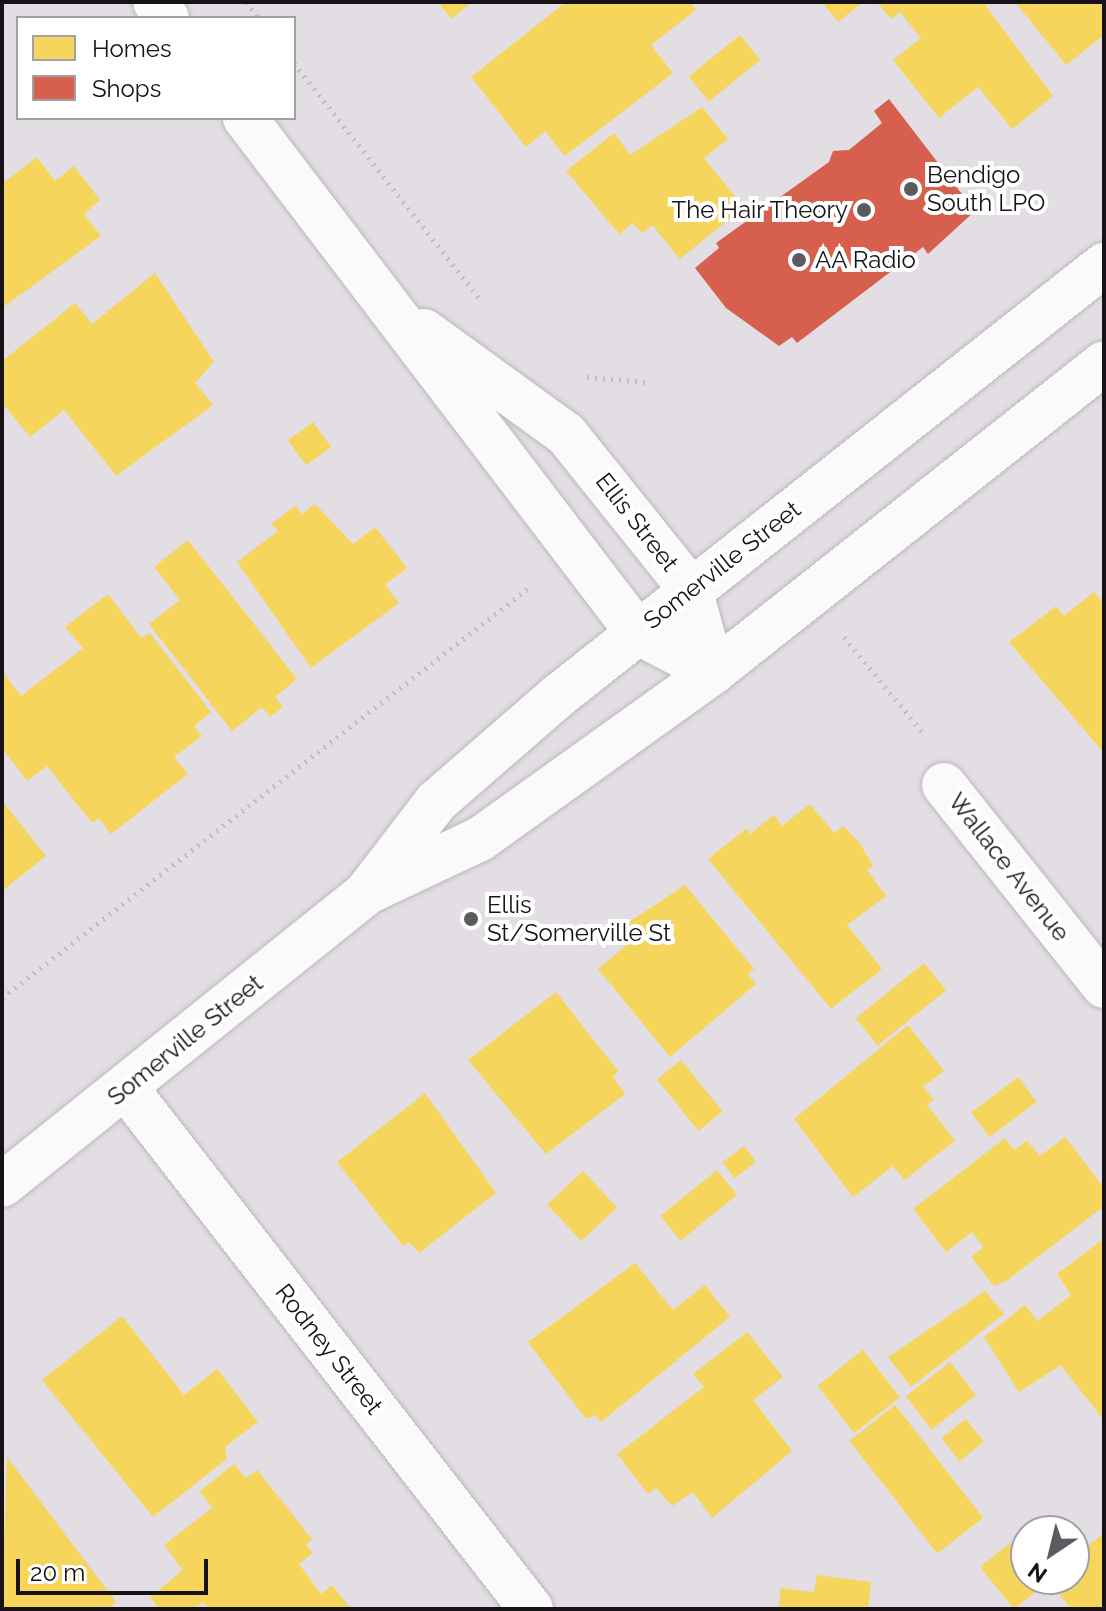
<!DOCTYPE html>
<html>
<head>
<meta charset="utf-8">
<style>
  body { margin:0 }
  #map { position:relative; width:1106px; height:1611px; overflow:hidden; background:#e3dee4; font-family:Raleway,sans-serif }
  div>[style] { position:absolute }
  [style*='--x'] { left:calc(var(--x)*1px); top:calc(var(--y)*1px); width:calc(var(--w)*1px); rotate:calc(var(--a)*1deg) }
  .homes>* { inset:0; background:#f6d55c; transform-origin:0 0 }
  .shops>* { inset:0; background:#d6604d }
  .path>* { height:5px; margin-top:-2.5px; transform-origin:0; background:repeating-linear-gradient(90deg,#bfbec0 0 2px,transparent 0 8px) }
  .roads { filter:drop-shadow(0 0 2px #bbb6bc) drop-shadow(0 0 2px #bbb6bc) }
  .minor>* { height:44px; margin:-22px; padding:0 22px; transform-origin:22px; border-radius:22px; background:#fbfafb }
  .tertiary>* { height:44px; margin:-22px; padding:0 22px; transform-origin:22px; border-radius:22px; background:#fbfafb }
  .dots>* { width:22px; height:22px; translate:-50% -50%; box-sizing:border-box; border:4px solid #fff; border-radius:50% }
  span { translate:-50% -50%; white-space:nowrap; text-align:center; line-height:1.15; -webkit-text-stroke:8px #fff; paint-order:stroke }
  .poi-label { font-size:24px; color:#161217 }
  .left { translate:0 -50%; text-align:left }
  .right { translate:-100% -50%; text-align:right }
  .street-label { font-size:24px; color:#161217 }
  .frame { position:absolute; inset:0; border:4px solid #161217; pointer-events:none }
  .legend { position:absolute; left:16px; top:16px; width:280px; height:104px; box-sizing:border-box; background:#fff; border:2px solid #a2a0a2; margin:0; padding:10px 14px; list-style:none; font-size:24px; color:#161217 }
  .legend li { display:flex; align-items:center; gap:16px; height:40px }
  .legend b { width:40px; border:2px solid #a2a0a2 }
  .north { position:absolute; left:1010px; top:1515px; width:80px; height:80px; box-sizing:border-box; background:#fff; border:2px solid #a2a0a2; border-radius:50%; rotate:215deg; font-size:22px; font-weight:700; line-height:32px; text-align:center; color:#161217 }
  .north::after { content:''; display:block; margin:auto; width:28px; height:36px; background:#5e595f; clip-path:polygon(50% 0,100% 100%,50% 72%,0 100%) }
  .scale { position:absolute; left:16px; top:1559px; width:192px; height:36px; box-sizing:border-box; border:4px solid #161217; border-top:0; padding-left:10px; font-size:24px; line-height:28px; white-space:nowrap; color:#161217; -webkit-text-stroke:6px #fff; paint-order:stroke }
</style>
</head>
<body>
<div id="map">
  <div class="homes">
    <i style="clip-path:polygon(438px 2px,472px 2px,451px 19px)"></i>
    <i style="clip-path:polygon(566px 2px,690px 2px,696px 10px,651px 45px,673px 73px,565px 156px,545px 131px,526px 147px,471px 77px)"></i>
    <i style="clip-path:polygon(822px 2px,863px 2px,838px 22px)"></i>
    <i style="clip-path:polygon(877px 2px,983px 2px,1053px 96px,1012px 129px,978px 87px,939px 118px,893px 60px,921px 38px,900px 12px,891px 19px)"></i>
    <i style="clip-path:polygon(1015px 2px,1104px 2px,1104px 35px,1066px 65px)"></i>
    <i style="left:740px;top:35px;width:32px;height:66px;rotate:51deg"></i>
    <i style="clip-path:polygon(702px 107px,728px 139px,704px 158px,744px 207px,680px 259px,652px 225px,642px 233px,633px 223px,619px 234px,566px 171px,614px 133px,630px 155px)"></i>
    <i style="clip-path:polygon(37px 157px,55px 181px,74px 166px,100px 200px,84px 214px,101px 236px,2px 308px,2px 184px)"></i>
    <i style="clip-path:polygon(155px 273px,214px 362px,195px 383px,213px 405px,116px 476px,64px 410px,30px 437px,2px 403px,2px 361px,75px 303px,92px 324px)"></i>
    <i style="left:313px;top:422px;width:31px;height:31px;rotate:54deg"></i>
    <i style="clip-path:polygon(315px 504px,353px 544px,375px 527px,407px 568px,385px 585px,399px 603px,311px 668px,237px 562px,278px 531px,271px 524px,295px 506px,302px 514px)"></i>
    <i style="clip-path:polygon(188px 540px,297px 679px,275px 697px,283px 707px,270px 717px,262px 707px,232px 731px,149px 624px,180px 600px,154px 567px)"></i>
    <i style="clip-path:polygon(1094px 592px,1104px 604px,1104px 753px,1009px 642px,1056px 606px,1064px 616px)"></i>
    <i style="clip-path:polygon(108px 594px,141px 638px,150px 633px,211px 712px,194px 726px,202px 736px,174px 757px,188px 774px,111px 834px,99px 818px,92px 823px,47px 766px,27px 781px,2px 748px,2px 671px,21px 696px,83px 648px,65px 627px)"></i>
    <i style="clip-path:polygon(2px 801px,46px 856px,2px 891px)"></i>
    <i style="clip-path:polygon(810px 804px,834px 833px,843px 826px,859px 842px,873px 866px,867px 870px,886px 896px,847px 925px,882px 969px,831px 1009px,708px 859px,747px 828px,750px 834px,774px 815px,782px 826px)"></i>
    <i style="clip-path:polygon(685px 885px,754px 969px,748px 974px,756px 984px,670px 1057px,598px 969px,634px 939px,623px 926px)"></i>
    <i style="left:924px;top:963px;width:35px;height:88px;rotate:51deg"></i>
    <i style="clip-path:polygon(556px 992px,618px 1071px,613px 1077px,625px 1094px,546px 1154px,468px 1060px)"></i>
    <i style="clip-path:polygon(908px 1025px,944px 1071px,923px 1087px,934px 1100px,927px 1105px,955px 1141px,904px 1180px,893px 1166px,853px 1197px,794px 1119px)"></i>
    <i style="left:681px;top:1060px;width:66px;height:31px;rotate:51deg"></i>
    <i style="left:1018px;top:1077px;width:31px;height:59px;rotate:53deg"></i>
    <i style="clip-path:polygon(425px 1093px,496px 1193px,419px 1253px,409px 1242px,403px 1246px,337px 1162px)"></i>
    <i style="clip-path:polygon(1065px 1137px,1104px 1188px,1104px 1206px,1008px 1280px,994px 1286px,971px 1257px,983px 1247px,972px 1232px,946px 1252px,913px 1209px,1005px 1138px,1014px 1150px,1027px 1141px,1040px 1156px)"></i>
    <i style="left:744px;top:1146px;width:20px;height:27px;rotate:53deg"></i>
    <i style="left:717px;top:1170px;width:32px;height:73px;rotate:51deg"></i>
    <i style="left:583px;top:1171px;width:50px;height:49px;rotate:47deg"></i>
    <i style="clip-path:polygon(1102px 1240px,1104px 1416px,1102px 1418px,1061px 1365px,1019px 1392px,984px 1337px,1025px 1305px,1037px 1321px,1071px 1295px,1057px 1274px)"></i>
    <i style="clip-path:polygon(635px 1263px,673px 1310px,705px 1285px,730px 1317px,601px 1422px,595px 1415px,586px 1419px,528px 1342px)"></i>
    <i style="clip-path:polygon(985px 1291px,1004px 1314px,911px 1387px,888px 1357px)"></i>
    <i style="clip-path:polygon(122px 1316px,184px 1395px,217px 1369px,258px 1422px,225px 1447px,227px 1459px,153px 1517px,42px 1380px)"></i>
    <i style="clip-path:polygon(747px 1332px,783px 1377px,753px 1400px,792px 1451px,712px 1518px,693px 1492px,672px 1506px,656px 1488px,648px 1494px,617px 1454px,704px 1387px,693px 1374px)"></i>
    <i style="left:863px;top:1350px;width:60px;height:58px;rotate:52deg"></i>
    <i style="left:950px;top:1362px;width:42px;height:56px;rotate:52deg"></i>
    <i style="left:895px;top:1405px;width:143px;height:58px;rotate:52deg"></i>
    <i style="left:966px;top:1419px;width:29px;height:31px;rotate:52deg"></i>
    <i style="clip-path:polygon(7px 1457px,116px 1602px,107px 1609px,2px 1609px)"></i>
    <i style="clip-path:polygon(234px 1464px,245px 1478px,257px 1470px,312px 1539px,306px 1545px,313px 1553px,299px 1564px,321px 1594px,332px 1585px,351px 1609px,209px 1609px,203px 1602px,194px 1609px,159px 1609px,150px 1597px,183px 1570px,164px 1545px,212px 1508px,200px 1491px)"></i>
    <i style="clip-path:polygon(1104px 1533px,1104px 1609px,1071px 1609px,1047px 1579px,1074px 1579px,1074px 1557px)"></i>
    <i style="clip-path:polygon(1010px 1543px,1026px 1564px,1026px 1579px,1043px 1586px,1014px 1609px,980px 1567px)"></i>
    <i style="clip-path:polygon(817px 1575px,871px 1582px,868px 1609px,778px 1609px,781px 1588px,814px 1592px)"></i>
  </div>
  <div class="shops">
    <i style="clip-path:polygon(889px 99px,975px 211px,928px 254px,923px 247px,797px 343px,792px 337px,779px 346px,726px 308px,695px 268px,719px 248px,716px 243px,829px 162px,833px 151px,849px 150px,882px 123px,874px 111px)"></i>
  </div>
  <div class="path">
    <i style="--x:246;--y:2;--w:21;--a:51"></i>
    <i style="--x:294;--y:63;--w:300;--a:51.8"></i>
    <i style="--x:587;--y:377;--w:59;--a:4.8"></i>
    <i style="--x:844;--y:637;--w:126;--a:50.5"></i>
    <i style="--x:2;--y:998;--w:669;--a:-37.9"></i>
  </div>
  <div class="roads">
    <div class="minor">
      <i style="--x:155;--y:2;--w:20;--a:53"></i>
      <i style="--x:245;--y:118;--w:646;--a:52.67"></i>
      <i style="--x:637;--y:632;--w:86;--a:27.8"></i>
      <i style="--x:424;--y:331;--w:175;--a:36"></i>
      <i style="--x:566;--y:434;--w:198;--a:51.3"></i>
      <i style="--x:690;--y:589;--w:86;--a:74.5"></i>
      <i style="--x:944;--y:785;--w:257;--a:51.5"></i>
      <i style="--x:126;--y:1088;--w:660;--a:52.14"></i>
    </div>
    <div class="tertiary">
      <i style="--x:372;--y:890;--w:119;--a:-25.3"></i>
      <i style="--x:480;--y:839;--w:287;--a:-35.6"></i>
      <i style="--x:713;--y:672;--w:498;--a:-38.3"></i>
      <i style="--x:2;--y:1185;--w:467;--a:-38.7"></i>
      <i style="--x:366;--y:893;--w:115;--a:-52.4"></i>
      <i style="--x:436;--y:802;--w:162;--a:-41"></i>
      <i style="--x:558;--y:696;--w:696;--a:-38.29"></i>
    </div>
  </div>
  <div class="dots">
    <i style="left:911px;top:189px;background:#5e595f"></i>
    <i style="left:864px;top:210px;background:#5e595f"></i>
    <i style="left:799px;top:260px;background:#5e595f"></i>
    <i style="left:471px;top:919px;background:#5e595f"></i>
  </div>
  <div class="poi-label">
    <span class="left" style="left:927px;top:189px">Bendigo<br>South LPO</span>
    <span class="right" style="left:848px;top:210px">The Hair Theory</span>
    <span class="left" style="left:815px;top:260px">AA Radio</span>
    <span class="left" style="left:487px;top:919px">Ellis<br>St/Somerville St</span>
  </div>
  <div class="street-label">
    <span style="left:637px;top:522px;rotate:52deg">Ellis Street</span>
    <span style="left:722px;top:565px;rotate:-38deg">Somerville Street</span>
    <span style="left:1009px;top:867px;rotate:52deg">Wallace Avenue</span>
    <span style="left:185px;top:1040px;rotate:-39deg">Somerville Street</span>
    <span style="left:329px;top:1349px;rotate:52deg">Rodney Street</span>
  </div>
  <div class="frame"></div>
  <ul class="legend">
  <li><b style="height:22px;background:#f6d55c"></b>Homes</li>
  <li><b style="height:22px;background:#d6604d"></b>Shops</li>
  </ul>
  <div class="north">N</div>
  <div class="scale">20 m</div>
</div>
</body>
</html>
